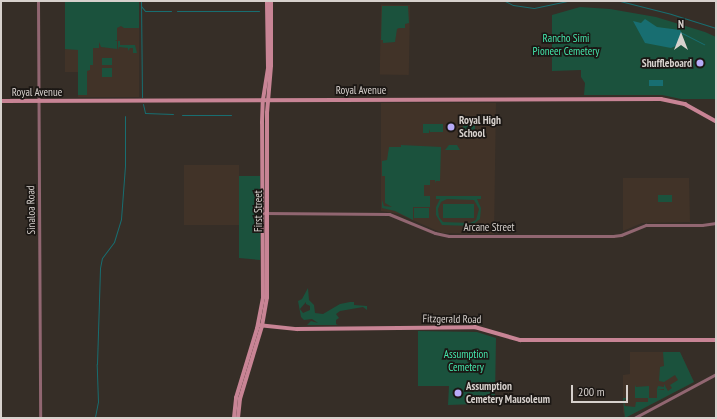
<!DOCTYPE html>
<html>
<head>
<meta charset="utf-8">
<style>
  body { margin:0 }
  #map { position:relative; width:717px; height:419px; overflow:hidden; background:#362e27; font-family:"PT Sans Narrow",sans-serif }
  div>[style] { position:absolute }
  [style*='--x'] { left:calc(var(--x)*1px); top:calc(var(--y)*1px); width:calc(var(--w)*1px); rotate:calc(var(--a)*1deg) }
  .built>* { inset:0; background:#413328; transform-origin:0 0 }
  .green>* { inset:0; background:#1b523d; transform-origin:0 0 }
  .water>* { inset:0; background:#186e71; transform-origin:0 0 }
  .stream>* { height:1px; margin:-0.5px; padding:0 0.5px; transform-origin:0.5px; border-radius:0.5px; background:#186e71 }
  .tertiary>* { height:3px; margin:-1.5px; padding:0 1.5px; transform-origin:1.5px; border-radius:1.5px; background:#916671 }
  .secondary>* { height:3.5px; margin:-1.75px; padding:0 1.75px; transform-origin:1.75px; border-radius:1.75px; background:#c88495 }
  .dots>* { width:11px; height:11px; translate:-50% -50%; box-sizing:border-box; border:2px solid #1b1714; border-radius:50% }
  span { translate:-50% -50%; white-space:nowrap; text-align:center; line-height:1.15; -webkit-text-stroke:3.5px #1b1714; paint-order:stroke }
  .park-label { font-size:11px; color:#44e7ac }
  .poi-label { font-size:11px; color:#d7d1cd; font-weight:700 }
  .right { translate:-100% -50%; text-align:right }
  .left { translate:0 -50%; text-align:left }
  .street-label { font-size:11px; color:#d7d1cd }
  .frame { position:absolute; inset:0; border:2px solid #d7d1cd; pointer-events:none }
  .north { position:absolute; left:661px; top:16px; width:40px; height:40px; -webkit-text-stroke:3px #1b1714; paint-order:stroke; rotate:0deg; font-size:11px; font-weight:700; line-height:16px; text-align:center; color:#d7d1cd }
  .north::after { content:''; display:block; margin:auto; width:14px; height:18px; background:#d7d1cd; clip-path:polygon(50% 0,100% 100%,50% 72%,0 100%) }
  .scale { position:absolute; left:571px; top:385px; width:57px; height:18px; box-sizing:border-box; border:2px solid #d7d1cd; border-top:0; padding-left:5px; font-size:12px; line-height:14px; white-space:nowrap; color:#d7d1cd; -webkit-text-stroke:3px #1b1714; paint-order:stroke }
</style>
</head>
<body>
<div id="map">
  <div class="built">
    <i style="clip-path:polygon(65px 1px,139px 1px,139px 97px,78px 97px,78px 72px,65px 72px)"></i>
    <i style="left:410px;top:5px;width:70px;height:29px;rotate:91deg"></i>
    <i style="clip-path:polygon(381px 103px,496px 103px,494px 234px,442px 233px,399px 214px,381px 211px)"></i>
    <i style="left:184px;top:165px;width:55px;height:60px"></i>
    <i style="clip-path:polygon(623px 178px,689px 178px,690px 222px,642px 223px,623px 231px)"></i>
    <i style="clip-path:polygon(630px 352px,680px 352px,694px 382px,625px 418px,623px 412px,623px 375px,630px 374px)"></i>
  </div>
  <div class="green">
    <i style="clip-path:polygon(65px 1px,139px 1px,139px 28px,124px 28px,121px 26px,117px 28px,117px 40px,115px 40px,117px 41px,117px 49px,101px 47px,99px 42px,99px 48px,93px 48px,93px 65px,90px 65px,90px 70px,87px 71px,87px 95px,78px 95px,78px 50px,65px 49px)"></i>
    <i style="clip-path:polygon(382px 6px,408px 6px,409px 23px,405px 24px,405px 28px,399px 28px,397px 29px,395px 42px,383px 43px,383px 40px,381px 40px)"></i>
    <i style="clip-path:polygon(580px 7px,610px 9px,656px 17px,705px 32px,716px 37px,716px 99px,681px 99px,662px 95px,584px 95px,585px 83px,581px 77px,581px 70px,552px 71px,552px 15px)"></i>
    <i style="clip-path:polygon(118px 41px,120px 41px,120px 45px,135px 45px,137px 53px,133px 53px,133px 48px,130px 48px,128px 51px,128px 48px,119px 47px,118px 50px)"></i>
    <i style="left:102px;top:58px;width:10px;height:7px"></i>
    <i style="left:102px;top:68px;width:10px;height:9px"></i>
    <i style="clip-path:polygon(423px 124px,443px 124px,443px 132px,430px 132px,429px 129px,429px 133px,423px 133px)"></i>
    <i style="left:463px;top:124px;width:12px;height:8px"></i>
    <i style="clip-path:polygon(401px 145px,441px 147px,440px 181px,436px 181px,435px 183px,435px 180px,430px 180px,430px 185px,424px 185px,424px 196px,430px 196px,430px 207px,413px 207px,413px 220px,395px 211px,382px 208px,382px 200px,384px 206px,392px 207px,385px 203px,385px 176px,382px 176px,382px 161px,387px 160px,389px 147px,401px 147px)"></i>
    <i style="clip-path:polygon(449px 145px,457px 145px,460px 150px,445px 150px)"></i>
    <i style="clip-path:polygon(239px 176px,260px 176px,261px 210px,258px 213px,261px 217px,260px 260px,239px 258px)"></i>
    <i style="left:658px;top:195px;width:14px;height:7px"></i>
    <i style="clip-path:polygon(evenodd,436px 196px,481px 196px,481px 199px,477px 199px,481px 208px,480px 219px,471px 226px,442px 225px,436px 215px,436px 207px,440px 199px,436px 199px,436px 196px,447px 199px,474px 200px,479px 209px,476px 220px,470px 223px,443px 222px,439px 217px,438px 209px,441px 202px,447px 199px)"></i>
    <i style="left:443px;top:204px;width:31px;height:14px"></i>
    <i style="left:414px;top:208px;width:15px;height:10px"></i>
    <i style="clip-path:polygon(evenodd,308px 288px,309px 300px,314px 305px,315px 313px,323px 314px,340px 304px,350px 302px,354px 302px,354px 305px,367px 306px,367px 310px,363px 307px,340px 311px,336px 314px,339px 318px,336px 320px,336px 324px,338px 325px,307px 325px,311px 321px,318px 323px,327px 323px,318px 323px,312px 319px,304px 320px,301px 317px,298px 301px,302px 299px,308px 288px,306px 302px,306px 304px,310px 306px,310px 310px,303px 313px,300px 309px,306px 302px)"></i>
    <i style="clip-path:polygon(418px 331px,477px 332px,496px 338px,495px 396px,476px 396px,476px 404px,448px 405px,449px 386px,418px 386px)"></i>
    <i style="clip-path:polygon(663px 352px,680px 352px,694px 382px,625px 418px,623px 398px,628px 398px,624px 400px,625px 406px,635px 407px,636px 402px,648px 402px,648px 398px,657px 398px,657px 389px,664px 390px,664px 389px,657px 389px,658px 386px,664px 387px,664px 384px,668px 391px,672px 388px,670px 385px,678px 380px,675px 375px,664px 382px,659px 381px,660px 367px,664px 366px)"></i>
    <i style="clip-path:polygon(635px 385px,636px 387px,649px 386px,649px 398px,635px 398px)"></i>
  </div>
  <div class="water">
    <i style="clip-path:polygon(645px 19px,657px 27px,680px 30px,682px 33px,678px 45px,671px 48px,645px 43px,633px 21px,641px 23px)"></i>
    <i style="left:649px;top:80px;width:14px;height:6px"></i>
  </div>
  <div class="stream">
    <i style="--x:141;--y:1;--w:96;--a:89.4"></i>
    <i style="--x:505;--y:1;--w:9;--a:27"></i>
    <i style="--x:513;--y:5;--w:21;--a:8"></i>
    <i style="--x:534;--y:8;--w:34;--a:-12"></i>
    <i style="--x:620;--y:1;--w:53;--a:14.3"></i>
    <i style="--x:671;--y:14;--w:47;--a:17.3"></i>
    <i style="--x:141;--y:6;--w:6;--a:51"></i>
    <i style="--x:145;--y:11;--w:26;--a:0"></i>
    <i style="--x:177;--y:11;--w:82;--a:0"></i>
    <i style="--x:682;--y:33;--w:25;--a:27"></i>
    <i style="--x:143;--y:104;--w:9;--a:77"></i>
    <i style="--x:145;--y:113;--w:28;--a:2"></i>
    <i style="--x:182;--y:115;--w:49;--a:0"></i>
    <i style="--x:95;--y:417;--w:15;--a:-79"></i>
    <i style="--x:98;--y:402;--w:38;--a:-92"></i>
    <i style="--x:97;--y:364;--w:96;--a:-88.2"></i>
    <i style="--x:100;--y:268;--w:10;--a:-79"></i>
    <i style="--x:102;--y:258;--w:20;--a:-53"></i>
    <i style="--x:114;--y:242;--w:24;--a:-73"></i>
    <i style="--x:121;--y:219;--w:53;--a:-85.7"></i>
    <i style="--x:125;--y:166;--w:50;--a:-90"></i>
  </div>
  <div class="tertiary">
    <i style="--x:38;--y:1;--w:417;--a:89.7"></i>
    <i style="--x:263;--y:213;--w:126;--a:0.5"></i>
    <i style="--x:389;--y:214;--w:50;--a:22.4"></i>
    <i style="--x:435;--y:233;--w:14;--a:12"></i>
    <i style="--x:449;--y:236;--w:164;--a:0"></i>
    <i style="--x:613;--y:236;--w:8;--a:-7"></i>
    <i style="--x:621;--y:235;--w:27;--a:-22"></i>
    <i style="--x:646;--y:225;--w:56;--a:0"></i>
    <i style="--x:702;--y:225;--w:14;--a:-8"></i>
    <i style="--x:634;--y:418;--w:93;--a:-28.2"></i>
  </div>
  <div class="secondary">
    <i style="--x:1;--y:101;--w:660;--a:-0.17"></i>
    <i style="--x:661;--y:99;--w:25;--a:12"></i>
    <i style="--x:685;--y:104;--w:35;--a:29"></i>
    <i style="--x:258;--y:325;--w:39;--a:6"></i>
    <i style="--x:297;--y:329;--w:178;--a:-0.6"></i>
    <i style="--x:475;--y:327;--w:47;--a:16.1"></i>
    <i style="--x:520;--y:340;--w:196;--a:0"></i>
    <i style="--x:234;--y:418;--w:20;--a:-84"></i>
    <i style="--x:236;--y:398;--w:72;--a:-73.1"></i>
    <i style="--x:257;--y:329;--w:32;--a:-79"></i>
    <i style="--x:263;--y:298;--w:175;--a:-90.3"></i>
    <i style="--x:262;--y:123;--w:23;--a:-88"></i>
    <i style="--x:263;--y:100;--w:33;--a:-81"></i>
    <i style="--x:268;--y:67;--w:66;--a:-90.9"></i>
    <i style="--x:238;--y:418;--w:19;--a:-84"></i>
    <i style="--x:240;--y:399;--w:76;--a:-73.2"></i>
    <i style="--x:262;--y:326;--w:28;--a:-80"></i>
    <i style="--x:267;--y:298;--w:185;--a:-90"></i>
    <i style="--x:267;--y:113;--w:47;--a:-85.1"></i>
    <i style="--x:271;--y:66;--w:65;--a:-90"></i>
  </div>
  <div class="dots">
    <i style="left:700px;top:63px;background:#b7abf8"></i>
    <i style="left:451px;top:127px;background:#b7abf8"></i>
    <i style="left:458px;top:393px;background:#b7abf8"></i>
  </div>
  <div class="park-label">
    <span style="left:566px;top:45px">Rancho Simi<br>Pioneer Cemetery</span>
    <span style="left:466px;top:361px">Assumption<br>Cemetery</span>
  </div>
  <div class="poi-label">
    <span class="right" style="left:692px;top:63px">Shuffleboard</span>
    <span class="left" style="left:459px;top:127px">Royal High<br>School</span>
    <span class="left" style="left:466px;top:393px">Assumption<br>Cemetery Mausoleum</span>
  </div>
  <div class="street-label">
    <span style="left:361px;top:90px">Royal Avenue</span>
    <span style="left:37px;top:92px">Royal Avenue</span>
    <span style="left:31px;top:210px;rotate:-91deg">Sinaloa Road</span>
    <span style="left:258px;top:211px;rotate:-90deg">First Street</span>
    <span style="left:489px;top:227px">Arcane Street</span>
    <span style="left:452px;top:319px;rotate:1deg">Fitzgerald Road</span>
  </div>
  <div class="frame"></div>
  <div class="north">N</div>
  <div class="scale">200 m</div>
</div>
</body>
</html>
